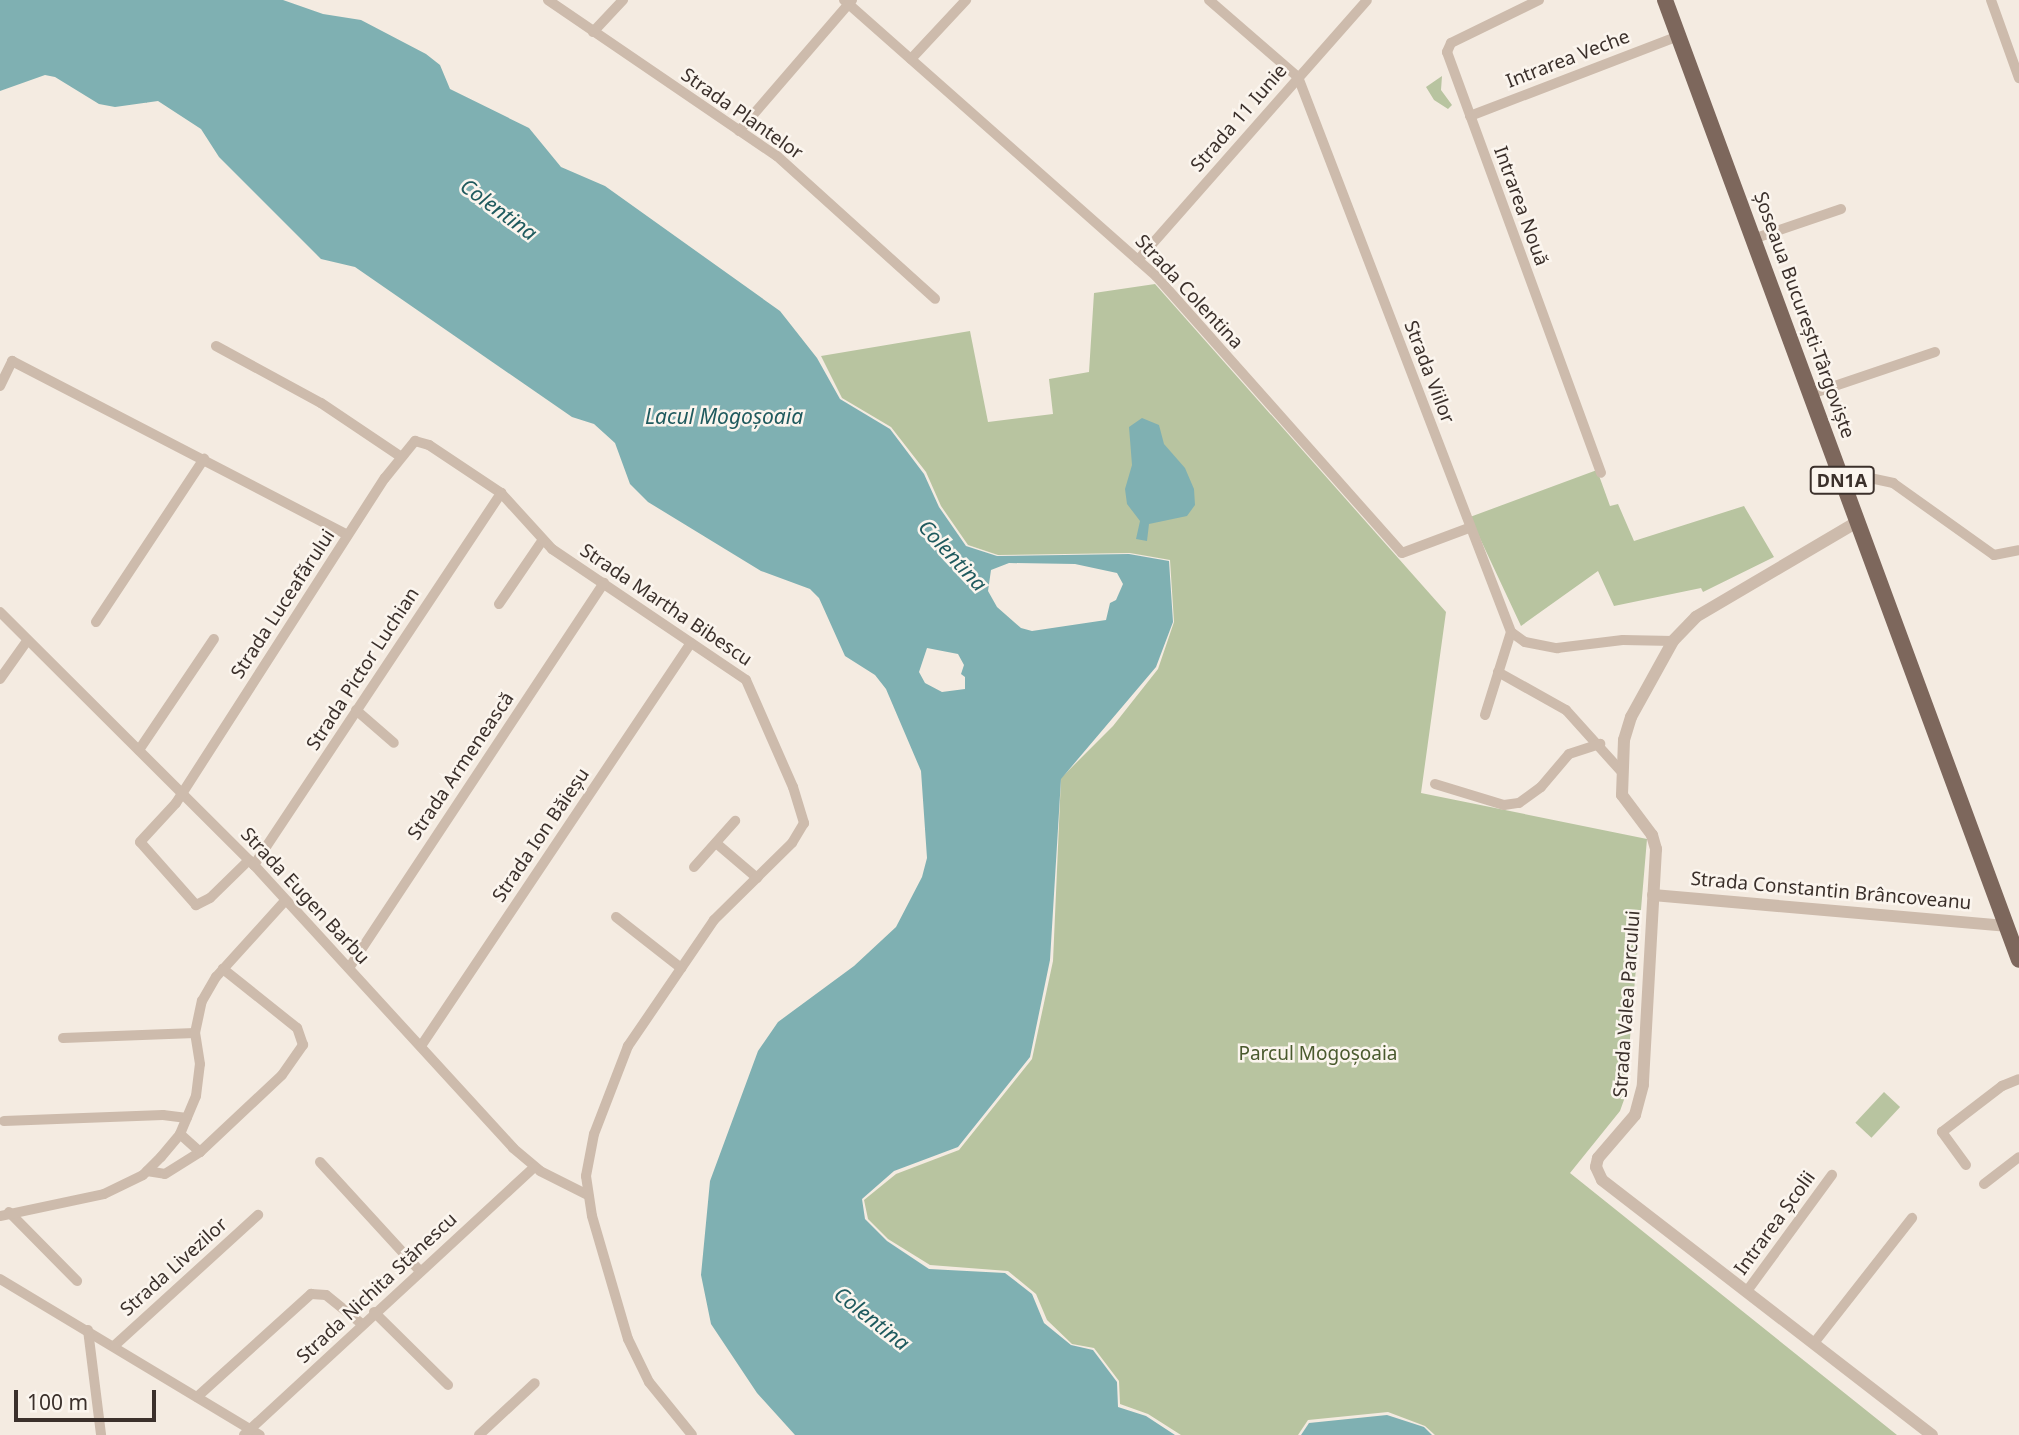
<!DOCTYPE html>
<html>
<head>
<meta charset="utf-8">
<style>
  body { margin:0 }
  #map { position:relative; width:2019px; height:1435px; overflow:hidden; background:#f4ebe1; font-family:"Noto Sans",sans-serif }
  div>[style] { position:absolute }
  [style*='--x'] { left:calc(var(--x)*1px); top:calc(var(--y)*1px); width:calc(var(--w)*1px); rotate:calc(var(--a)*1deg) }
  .green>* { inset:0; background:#b8c4a0; transform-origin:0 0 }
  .water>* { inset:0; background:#7fb0b2 }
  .minor>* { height:10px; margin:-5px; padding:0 5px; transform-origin:5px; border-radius:5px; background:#cdbbac }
  .tertiary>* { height:12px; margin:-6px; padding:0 6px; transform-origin:6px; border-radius:6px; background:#cdbbac }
  .primary>* { height:16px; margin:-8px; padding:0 8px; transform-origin:8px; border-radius:8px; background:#7d675c }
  span { translate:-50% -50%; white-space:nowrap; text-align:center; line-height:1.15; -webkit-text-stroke:5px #fbf5ee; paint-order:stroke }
  .shield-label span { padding:2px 5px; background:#fbf5ee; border:2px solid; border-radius:5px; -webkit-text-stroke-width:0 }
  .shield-label { font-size:18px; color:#3b302b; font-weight:700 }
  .street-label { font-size:19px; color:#3b302b }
  .park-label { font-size:19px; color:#4a5a2e }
  .water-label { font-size:21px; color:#1f5a5e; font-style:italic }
  .scale { position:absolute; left:14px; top:1390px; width:142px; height:32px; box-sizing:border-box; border:4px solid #3b302b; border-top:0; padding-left:9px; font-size:21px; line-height:24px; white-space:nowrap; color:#3b302b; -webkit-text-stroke:5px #fbf5ee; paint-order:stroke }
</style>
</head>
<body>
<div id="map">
  <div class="green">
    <i style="clip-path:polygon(1442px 76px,1441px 90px,1452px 105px,1448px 109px,1434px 100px,1426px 87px)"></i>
    <i style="clip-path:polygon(1155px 284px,1446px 612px,1421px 793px,1647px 839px,1625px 1097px,1620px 1111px,1570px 1173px,1897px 1435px,1435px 1435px,1425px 1426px,1388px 1412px,1308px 1420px,1298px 1435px,1181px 1435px,1148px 1414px,1120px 1404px,1119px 1381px,1094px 1348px,1072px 1344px,1047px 1320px,1036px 1294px,1008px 1271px,930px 1265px,888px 1239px,868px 1219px,864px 1200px,896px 1174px,959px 1150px,1032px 1059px,1053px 961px,1061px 778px,1113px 726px,1158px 669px,1174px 622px,1170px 560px,1130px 553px,998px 555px,968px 545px,941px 506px,926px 472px,891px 427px,842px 398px,821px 356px,970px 331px,988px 422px,1053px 414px,1049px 379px,1089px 372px,1094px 293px)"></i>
    <i style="clip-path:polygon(1597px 470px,1610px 506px,1618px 504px,1634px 541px,1744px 506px,1774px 557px,1703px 592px,1701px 588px,1614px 606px,1598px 571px,1521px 626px,1470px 517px)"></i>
    <i style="left:1884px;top:1092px;width:22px;height:42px;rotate:43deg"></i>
  </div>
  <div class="water">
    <i style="clip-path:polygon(evenodd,0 0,283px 0,323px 14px,361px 20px,426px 54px,440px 65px,450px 89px,529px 128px,561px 167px,605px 186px,780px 311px,817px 358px,840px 399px,890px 429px,924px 474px,939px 507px,966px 546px,997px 556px,1129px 554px,1169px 561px,1173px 622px,1156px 667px,1061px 779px,1050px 960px,1030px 1057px,958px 1147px,894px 1171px,862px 1199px,865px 1219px,887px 1241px,929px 1269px,1005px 1273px,1032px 1294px,1044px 1323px,1071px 1345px,1093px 1350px,1117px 1382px,1118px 1407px,1146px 1416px,1175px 1435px,795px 1435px,757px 1393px,711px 1324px,701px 1275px,710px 1181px,758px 1051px,778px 1022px,854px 966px,896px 927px,922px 877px,927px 858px,921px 771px,886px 689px,875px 675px,845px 656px,819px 598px,810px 589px,761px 571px,648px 502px,630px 484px,615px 443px,594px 424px,572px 417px,355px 267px,321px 259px,219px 157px,201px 129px,158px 101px,115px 107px,99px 104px,55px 77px,45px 75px,0 91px,0 0,1009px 563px,1075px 564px,1117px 573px,1123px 584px,1116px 600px,1110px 603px,1106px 620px,1032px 631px,1021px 628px,997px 607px,988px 591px,991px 570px,1009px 563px,0 0,927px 648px,958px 654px,964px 665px,961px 674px,965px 677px,965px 689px,942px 692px,925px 683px,919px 672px,927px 648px)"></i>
    <i style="clip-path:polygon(1142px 418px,1159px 425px,1164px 444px,1185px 468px,1194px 489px,1195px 505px,1187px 516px,1149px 524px,1147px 541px,1136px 539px,1140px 521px,1127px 504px,1125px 489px,1132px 465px,1129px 427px)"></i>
    <i style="clip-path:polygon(1387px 1415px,1424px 1427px,1432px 1435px,1301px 1435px,1309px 1423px)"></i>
  </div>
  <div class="minor">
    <i style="--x:548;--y:0;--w:277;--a:34.3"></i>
    <i style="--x:777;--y:156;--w:213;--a:42.1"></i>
    <i style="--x:844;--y:0;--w:417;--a:41.5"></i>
    <i style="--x:1156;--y:276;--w:370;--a:48.4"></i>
    <i style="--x:1402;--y:553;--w:72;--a:-20.5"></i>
    <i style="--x:1209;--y:0;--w:118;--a:40.9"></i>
    <i style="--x:1298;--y:77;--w:594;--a:69"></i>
    <i style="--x:1511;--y:632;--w:17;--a:36"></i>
    <i style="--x:1525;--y:642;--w:33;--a:11"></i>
    <i style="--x:1557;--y:648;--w:66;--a:-6.9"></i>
    <i style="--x:1623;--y:640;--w:50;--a:1.1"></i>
    <i style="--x:1539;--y:0;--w:98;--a:154"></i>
    <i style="--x:1451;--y:43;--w:10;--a:114"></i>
    <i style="--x:1447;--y:52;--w:448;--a:69.9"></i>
    <i style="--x:1991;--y:0;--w:83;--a:70.3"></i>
    <i style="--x:593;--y:32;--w:44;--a:-46.8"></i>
    <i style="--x:911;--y:59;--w:81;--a:-47"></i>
    <i style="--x:1470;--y:116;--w:223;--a:-21"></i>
    <i style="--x:739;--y:131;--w:173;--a:-49.2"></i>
    <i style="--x:1753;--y:239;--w:93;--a:-18.8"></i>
    <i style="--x:1138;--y:260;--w:346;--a:-48.6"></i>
    <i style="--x:216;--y:346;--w:119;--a:28.5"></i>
    <i style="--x:321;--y:403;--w:95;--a:33.9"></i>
    <i style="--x:0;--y:386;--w:28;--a:-64"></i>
    <i style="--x:12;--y:361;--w:378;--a:27.4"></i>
    <i style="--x:1811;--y:394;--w:131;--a:-18.7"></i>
    <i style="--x:1843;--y:483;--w:27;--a:-10"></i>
    <i style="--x:1870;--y:478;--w:24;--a:12"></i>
    <i style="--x:1893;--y:483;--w:124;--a:35.5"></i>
    <i style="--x:1994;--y:555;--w:25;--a:-11"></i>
    <i style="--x:499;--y:604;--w:76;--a:-55.7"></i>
    <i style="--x:0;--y:612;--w:359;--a:44.9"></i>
    <i style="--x:254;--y:865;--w:384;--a:47.5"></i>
    <i style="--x:513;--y:1148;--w:35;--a:40"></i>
    <i style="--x:540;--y:1171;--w:54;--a:26.6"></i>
    <i style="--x:96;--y:622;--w:196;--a:-56.5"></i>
    <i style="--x:1498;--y:672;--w:78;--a:29.2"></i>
    <i style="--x:1566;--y:710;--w:82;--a:48"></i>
    <i style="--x:0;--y:679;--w:47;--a:-54.6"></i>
    <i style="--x:356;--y:710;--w:50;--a:41"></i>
    <i style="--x:1485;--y:715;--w:87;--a:-72.6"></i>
    <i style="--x:139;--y:750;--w:134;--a:-56"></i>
    <i style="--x:1435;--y:784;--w:72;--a:16.9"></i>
    <i style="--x:1504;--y:805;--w:15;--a:-8"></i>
    <i style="--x:1519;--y:803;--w:27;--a:-36"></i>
    <i style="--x:1541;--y:787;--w:43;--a:-49.7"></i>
    <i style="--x:1569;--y:754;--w:33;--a:-18"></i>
    <i style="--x:716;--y:843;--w:54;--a:40.5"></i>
    <i style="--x:249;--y:860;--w:54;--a:135.7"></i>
    <i style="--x:210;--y:898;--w:16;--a:153"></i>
    <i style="--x:196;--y:905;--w:84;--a:-131.6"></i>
    <i style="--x:140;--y:842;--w:53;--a:-47.3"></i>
    <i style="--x:176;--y:803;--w:386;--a:-57.3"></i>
    <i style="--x:385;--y:478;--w:48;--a:-51"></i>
    <i style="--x:415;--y:441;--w:15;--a:16"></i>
    <i style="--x:429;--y:445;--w:87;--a:33.7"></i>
    <i style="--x:501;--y:493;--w:76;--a:47.7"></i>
    <i style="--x:552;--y:549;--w:234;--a:34"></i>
    <i style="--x:746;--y:680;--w:117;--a:66.3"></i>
    <i style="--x:793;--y:787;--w:38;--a:73"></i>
    <i style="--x:804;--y:823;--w:23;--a:121"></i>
    <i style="--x:792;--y:843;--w:110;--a:135.4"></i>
    <i style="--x:714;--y:920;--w:153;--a:124.3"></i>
    <i style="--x:628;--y:1046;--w:94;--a:111.1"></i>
    <i style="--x:594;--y:1134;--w:43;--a:100.8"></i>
    <i style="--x:586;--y:1176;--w:40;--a:81.5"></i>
    <i style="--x:592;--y:1216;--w:128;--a:73.7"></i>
    <i style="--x:628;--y:1339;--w:48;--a:64"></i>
    <i style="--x:649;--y:1382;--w:68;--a:50.9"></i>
    <i style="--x:254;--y:865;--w:447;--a:-56.4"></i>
    <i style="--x:694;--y:867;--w:62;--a:-48.3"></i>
    <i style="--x:616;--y:917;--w:83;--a:38.1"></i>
    <i style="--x:349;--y:968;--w:462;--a:-56.5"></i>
    <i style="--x:63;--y:1038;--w:132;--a:-2.2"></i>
    <i style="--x:421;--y:1046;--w:485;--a:-56.2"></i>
    <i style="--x:4;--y:1121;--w:159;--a:-2.2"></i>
    <i style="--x:163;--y:1115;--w:24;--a:7"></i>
    <i style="--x:180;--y:1134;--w:27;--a:42"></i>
    <i style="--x:320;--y:1162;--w:148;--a:47.5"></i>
    <i style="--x:1966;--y:1165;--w:41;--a:-126"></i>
    <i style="--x:1942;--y:1132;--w:76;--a:-37.5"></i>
    <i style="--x:2002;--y:1086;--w:18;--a:-22"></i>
    <i style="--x:147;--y:1171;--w:18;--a:9"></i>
    <i style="--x:165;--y:1174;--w:41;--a:-32.2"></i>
    <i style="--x:200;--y:1152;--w:112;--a:-43.2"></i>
    <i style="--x:282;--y:1075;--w:37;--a:-55"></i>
    <i style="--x:303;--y:1045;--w:18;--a:-109"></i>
    <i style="--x:297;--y:1028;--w:95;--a:-141.4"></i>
    <i style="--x:1984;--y:1184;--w:44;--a:-37.6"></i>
    <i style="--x:9;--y:1212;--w:97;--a:45.4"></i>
    <i style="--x:0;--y:1216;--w:106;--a:-11.9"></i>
    <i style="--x:104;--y:1194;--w:43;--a:-26"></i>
    <i style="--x:143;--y:1175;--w:25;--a:-45"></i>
    <i style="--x:161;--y:1157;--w:30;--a:-50"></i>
    <i style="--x:180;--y:1134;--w:41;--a:-67.2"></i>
    <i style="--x:196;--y:1096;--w:32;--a:-83"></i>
    <i style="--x:200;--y:1064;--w:31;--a:-99"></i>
    <i style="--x:195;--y:1033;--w:33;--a:-78"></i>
    <i style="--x:202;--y:1001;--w:28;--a:-60"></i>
    <i style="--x:216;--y:977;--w:103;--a:-47.8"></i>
    <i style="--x:0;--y:1279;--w:303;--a:31"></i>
    <i style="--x:1747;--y:1291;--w:144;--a:-53.8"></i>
    <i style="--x:374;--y:1312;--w:104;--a:44.6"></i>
    <i style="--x:88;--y:1330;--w:106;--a:82.9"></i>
    <i style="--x:1814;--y:1343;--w:159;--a:-51.9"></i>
    <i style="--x:114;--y:1346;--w:195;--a:-42.3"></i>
    <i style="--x:197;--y:1397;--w:154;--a:-42.1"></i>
    <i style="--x:311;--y:1294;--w:15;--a:4"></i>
    <i style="--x:326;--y:1295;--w:46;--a:38.9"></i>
    <i style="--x:244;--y:1435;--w:395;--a:-42.7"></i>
    <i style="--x:479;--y:1435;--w:76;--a:-42.9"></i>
  </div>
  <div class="tertiary">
    <i style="--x:1857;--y:522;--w:187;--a:149.5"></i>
    <i style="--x:1696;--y:617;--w:33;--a:134"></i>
    <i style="--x:1673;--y:641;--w:87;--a:118.9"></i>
    <i style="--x:1631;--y:717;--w:24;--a:107"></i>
    <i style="--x:1624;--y:740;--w:55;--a:92.1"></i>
    <i style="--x:1622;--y:795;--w:50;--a:53.1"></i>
    <i style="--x:1652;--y:835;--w:15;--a:74"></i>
    <i style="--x:1656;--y:849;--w:236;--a:93.2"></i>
    <i style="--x:1643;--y:1085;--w:31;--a:105"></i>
    <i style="--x:1635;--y:1115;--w:57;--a:130.7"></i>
    <i style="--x:1598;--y:1158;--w:9;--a:103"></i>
    <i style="--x:1596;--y:1167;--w:14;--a:65"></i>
    <i style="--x:1602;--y:1180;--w:417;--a:37.7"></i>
    <i style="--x:1653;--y:895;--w:354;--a:5"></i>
  </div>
  <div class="primary">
    <i style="--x:1665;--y:0;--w:1023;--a:69.76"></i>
  </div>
  <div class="shield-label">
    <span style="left:1842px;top:480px">DN1A</span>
  </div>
  <div class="street-label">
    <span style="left:1568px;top:59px;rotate:-21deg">Intrarea Veche</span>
    <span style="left:742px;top:114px;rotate:35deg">Strada Plantelor</span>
    <span style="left:1239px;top:118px;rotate:-49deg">Strada 11 Iunie</span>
    <span style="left:1521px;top:206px;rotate:70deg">Intrarea Nouă</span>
    <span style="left:1189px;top:292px;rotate:47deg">Strada Colentina</span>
    <span style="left:1804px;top:315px;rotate:70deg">Șoseaua București-Târgoviște</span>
    <span style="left:1429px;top:372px;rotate:69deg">Strada Viilor</span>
    <span style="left:283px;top:604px;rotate:-57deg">Strada Luceafărului</span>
    <span style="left:666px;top:605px;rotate:34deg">Strada Martha Bibescu</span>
    <span style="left:363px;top:669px;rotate:-57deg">Strada Pictor Luchian</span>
    <span style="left:461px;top:766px;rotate:-56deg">Strada Armenească</span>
    <span style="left:541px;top:835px;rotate:-56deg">Strada Ion Băieșu</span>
    <span style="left:1831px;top:891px;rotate:5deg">Strada Constantin Brâncoveanu</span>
    <span style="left:305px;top:896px;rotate:47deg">Strada Eugen Barbu</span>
    <span style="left:1627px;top:1004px;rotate:-86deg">Strada Valea Parcului</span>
    <span style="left:1775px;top:1223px;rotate:-54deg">Intrarea Școlii</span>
    <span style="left:174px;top:1267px;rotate:-42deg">Strada Livezilor</span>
    <span style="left:377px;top:1288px;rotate:-43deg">Strada Nichita Stănescu</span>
  </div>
  <div class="park-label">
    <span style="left:1318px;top:1054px">Parcul Mogoșoaia</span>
  </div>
  <div class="water-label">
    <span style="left:499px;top:209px;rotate:36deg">Colentina</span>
    <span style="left:724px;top:416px">Lacul Mogoșoaia</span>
    <span style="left:953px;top:555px;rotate:47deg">Colentina</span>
    <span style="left:872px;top:1318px;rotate:38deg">Colentina</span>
  </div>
  <div class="scale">100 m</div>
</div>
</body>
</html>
